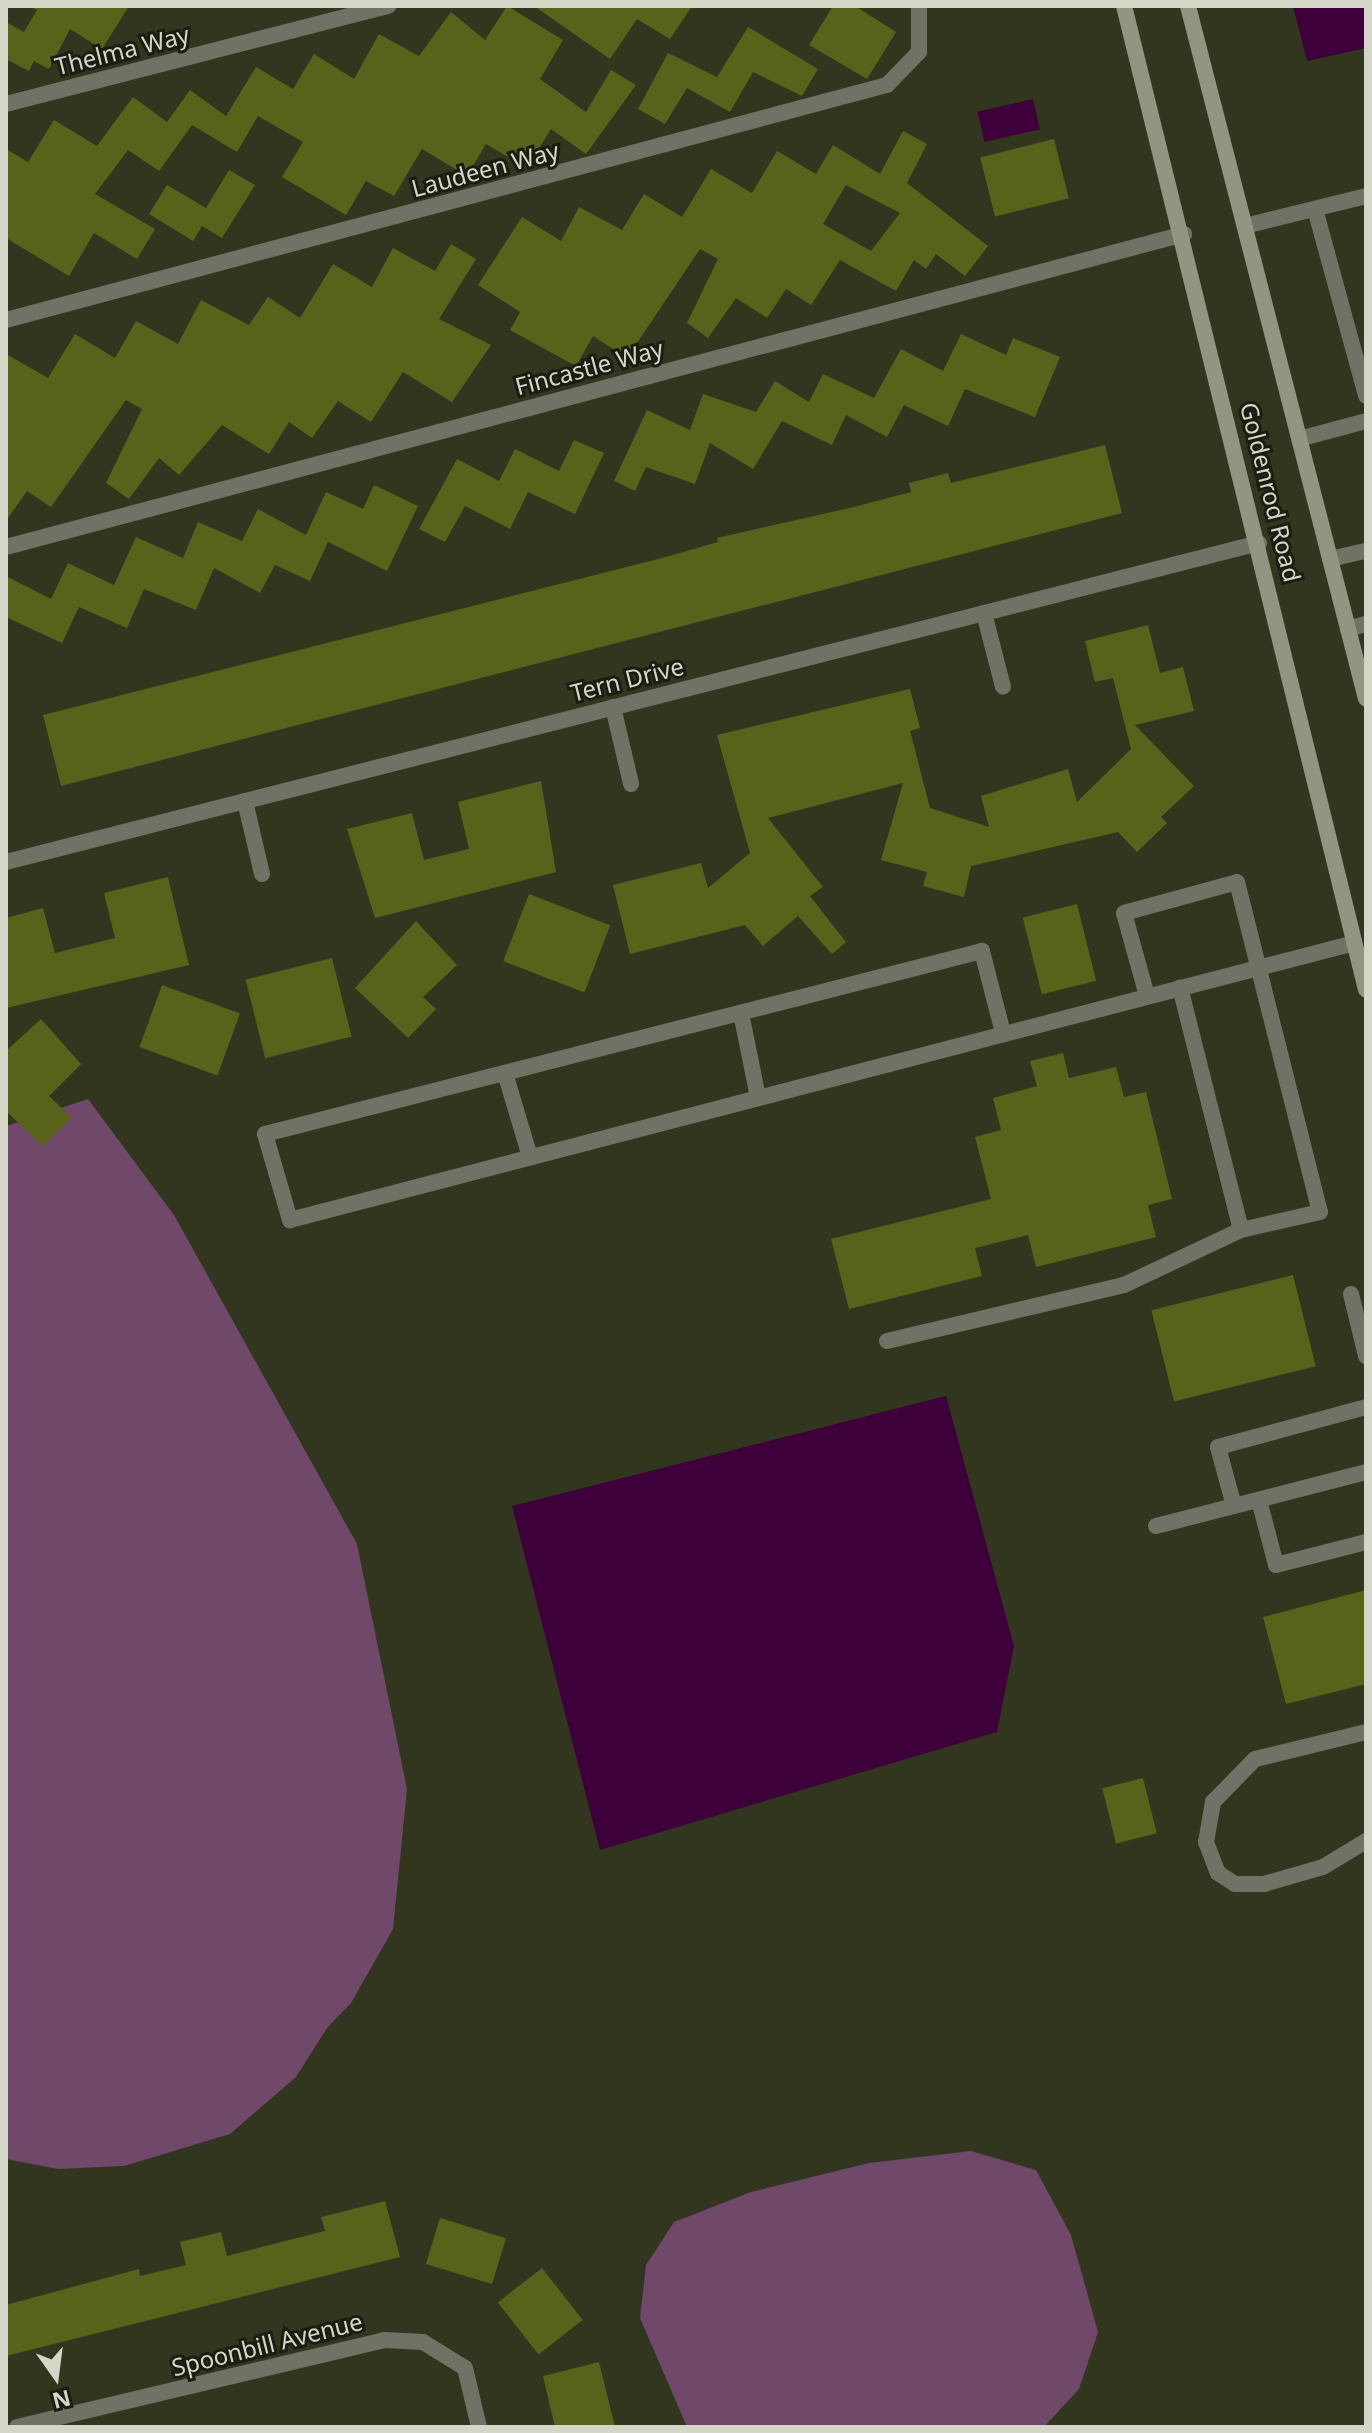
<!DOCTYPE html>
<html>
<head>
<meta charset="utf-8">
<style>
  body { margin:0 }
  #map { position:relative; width:1372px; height:2433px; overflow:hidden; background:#32361e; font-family:"Noto Sans",sans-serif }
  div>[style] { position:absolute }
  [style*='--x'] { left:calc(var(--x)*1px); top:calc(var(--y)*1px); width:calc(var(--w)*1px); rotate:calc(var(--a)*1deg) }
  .green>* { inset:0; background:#6f486a }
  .water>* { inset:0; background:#3e003a; transform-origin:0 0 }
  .building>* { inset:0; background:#59621b; transform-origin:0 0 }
  .service>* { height:16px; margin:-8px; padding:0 8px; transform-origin:8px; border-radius:8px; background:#707266 }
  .minor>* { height:16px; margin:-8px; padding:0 8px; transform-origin:8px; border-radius:8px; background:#707266 }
  .secondary>* { height:16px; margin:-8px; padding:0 8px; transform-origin:8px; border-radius:8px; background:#919582 }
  span { translate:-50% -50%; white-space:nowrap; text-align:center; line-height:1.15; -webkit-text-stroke:6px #1b1d12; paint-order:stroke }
  .street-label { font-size:24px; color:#d4d7c8 }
  .frame { position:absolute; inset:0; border:8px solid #d4d7c8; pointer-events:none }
  .north { position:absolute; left:16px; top:2337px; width:80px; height:80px; -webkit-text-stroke:6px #1b1d12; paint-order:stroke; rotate:166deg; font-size:22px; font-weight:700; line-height:32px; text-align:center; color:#d4d7c8 }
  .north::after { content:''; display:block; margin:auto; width:28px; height:36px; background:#d4d7c8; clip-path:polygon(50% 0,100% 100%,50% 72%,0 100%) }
</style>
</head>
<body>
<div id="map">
  <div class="green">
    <i style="clip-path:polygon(88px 1099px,174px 1215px,357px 1544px,407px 1789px,393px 1929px,351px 2003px,327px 2028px,296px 2077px,230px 2134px,124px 2166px,58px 2169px,6px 2159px,6px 1126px)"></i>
    <i style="clip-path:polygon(971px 2151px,1036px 2170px,1071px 2235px,1098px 2332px,1079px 2389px,1044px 2427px,687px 2427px,640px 2318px,646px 2265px,674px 2222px,751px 2192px,869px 2163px)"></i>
  </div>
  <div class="water">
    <i style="clip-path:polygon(1293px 6px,1366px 6px,1366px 48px,1307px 61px)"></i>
    <i style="left:1033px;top:99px;width:31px;height:57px;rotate:77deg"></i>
    <i style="clip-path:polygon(946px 1396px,1014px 1646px,997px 1732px,600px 1850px,512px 1506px)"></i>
  </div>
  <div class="building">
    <i style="clip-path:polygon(30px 6px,129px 6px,102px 49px,70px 29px,49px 69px,34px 61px,29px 71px,6px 59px,6px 22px,24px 32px,37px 10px)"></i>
    <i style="clip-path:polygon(507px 6px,563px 40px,540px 79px,586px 112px,611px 70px,636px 85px,586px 154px,551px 129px,527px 168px,486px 144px,467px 176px,422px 149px,394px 196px,366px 181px,346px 215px,282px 177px,303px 142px,258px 116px,237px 152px,192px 125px,159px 171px,128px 150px,95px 194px,155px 229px,137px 259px,94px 233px,69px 276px,6px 238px,6px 149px,28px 162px,54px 120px,97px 146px,133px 97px,167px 122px,190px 90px,226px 116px,256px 67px,293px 89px,314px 54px,354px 79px,379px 34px,419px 56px,451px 12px,485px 40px)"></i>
    <i style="clip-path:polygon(534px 6px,692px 6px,670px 39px,637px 19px,610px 59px)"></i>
    <i style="clip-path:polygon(833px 6px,855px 6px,896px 32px,867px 79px,809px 45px)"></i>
    <i style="clip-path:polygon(748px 27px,818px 69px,802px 96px,753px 72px,730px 112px,687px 88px,665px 124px,638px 109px,668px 53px,717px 77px)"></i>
    <i style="clip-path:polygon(evenodd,903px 131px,927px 144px,907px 183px,988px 246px,965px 276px,936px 254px,926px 269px,914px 260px,896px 291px,840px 260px,811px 305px,786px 289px,767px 318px,736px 298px,708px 338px,687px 323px,718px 259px,700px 249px,627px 358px,593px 336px,576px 366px,510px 330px,520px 312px,478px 285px,522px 217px,561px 241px,579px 207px,622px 230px,644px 194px,682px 217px,711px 169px,752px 193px,777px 151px,816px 174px,833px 145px,880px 174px,903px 131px,846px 185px,900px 213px,871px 251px,823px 224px,846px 185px)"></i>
    <i style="left:1054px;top:139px;width:61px;height:76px;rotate:76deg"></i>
    <i style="clip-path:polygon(229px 170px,255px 185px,222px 238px,202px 226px,193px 241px,149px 214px,167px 185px,206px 208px)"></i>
    <i style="clip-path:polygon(451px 244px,476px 259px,439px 319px,491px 345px,452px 402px,403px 372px,371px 422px,338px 401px,312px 438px,289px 422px,269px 454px,222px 425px,179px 475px,159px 458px,129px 499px,106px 483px,142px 409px,126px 400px,51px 507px,27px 491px,6px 521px,6px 354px,48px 378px,75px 334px,115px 358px,136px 321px,178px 344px,201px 300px,249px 325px,268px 297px,300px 318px,333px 264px,372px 287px,393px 248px,435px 271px)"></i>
    <i style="clip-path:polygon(961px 334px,1006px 355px,1013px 338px,1060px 357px,1035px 417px,965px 389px,948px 426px,904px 405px,887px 437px,846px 415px,832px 445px,782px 421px,753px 469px,710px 443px,695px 484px,646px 467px,635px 491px,614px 481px,647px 410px,690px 430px,703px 394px,756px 412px,775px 381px,809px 402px,823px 374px,874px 398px,901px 349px,943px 371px)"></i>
    <i style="clip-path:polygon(574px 440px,604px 453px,575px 514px,528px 492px,510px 529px,465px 506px,445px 542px,419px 529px,457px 459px,499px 481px,515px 449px,559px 471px)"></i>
    <i style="clip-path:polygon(1105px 445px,1122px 513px,61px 786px,43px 715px,662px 558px,718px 542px,717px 538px,854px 507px,911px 492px,909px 483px,948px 473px,951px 483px)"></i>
    <i style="clip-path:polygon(374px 485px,418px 506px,387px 571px,328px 542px,310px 581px,275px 565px,260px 593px,214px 568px,196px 610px,144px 589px,127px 628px,79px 607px,62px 643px,6px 617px,6px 576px,51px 599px,68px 563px,114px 585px,136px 537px,183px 558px,198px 522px,242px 541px,258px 509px,306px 535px,326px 492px,363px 509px)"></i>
    <i style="clip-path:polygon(1148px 625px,1160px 673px,1183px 667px,1194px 711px,1135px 725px,1194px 786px,1161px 817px,1167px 823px,1137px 852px,1118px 832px,971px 866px,964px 897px,923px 886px,927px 872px,881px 860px,903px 783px,768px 818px,823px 887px,810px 896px,846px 942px,832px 954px,798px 916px,763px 946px,745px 925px,630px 954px,613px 885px,701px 863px,708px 888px,750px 853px,717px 735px,910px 689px,920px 728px,910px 731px,930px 808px,989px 827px,981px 796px,1068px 769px,1077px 802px,1131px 749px,1113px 678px,1095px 682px,1085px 641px)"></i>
    <i style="clip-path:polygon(541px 781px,556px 872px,375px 918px,347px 829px,412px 813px,424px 860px,469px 849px,458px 802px)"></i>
    <i style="clip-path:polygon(168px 877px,189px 965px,6px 1008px,6px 918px,43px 908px,55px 953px,115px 938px,104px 893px)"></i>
    <i style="left:529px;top:894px;width:87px;height:72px;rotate:21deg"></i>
    <i style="left:1077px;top:904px;width:79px;height:56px;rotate:76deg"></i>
    <i style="clip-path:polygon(416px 921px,457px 965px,423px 997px,436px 1009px,408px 1038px,355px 988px)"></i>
    <i style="left:332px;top:958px;width:81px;height:89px;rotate:76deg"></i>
    <i style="left:162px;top:985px;width:83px;height:66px;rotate:20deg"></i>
    <i style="clip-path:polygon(41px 1019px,81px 1064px,49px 1096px,72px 1118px,42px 1146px,6px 1111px,6px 1051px)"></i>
    <i style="clip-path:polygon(1063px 1053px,1069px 1078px,1116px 1067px,1124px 1097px,1146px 1092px,1172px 1199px,1148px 1205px,1156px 1237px,1036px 1267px,1028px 1235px,975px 1248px,982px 1276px,849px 1309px,831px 1239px,991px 1199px,975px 1137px,1001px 1130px,993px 1098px,1037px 1086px,1030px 1061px)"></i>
    <i style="left:1293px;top:1275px;width:94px;height:146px;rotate:76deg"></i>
    <i style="clip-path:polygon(1366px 1590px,1366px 1684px,1286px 1704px,1263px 1617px)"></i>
    <i style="left:1143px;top:1778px;width:57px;height:42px;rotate:76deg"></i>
    <i style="clip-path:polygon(385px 2201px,400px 2257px,6px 2356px,6px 2305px,139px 2269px,140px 2276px,186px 2265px,180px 2242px,221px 2232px,227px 2256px,325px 2231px,321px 2217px)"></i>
    <i style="left:440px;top:2218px;width:69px;height:48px;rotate:17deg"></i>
    <i style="left:542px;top:2268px;width:66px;height:56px;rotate:52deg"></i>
    <i style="clip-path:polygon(599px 2362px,615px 2427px,555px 2427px,543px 2376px)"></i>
  </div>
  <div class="service">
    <i style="--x:6;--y:104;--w:395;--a:-14.4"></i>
    <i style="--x:1315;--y:209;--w:194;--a:74.7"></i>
    <i style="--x:1245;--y:226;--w:125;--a:-13.9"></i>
    <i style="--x:6;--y:320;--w:912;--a:-14.94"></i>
    <i style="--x:887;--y:85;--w:46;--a:-45.9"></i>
    <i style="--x:919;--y:52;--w:46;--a:-90"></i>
    <i style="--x:1299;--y:439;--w:69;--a:-15"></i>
    <i style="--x:6;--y:547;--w:1219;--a:-14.88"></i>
    <i style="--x:1330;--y:559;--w:37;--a:-13"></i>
    <i style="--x:1147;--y:996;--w:86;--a:-105.5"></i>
    <i style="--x:1124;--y:913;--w:117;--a:-15.3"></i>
    <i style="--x:1237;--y:882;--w:340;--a:75.9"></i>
    <i style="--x:1320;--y:1212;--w:81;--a:167.2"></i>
    <i style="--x:1241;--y:1230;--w:250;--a:-104.1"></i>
    <i style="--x:741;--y:1013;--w:86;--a:78.6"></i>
    <i style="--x:1003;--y:1033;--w:85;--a:-104.4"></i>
    <i style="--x:982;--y:951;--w:740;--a:165.68"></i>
    <i style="--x:265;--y:1134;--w:90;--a:73.8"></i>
    <i style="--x:290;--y:1220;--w:1099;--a:-14.59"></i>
    <i style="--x:505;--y:1073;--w:88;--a:73.4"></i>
    <i style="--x:1351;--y:1294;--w:64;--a:76.4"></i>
    <i style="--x:887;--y:1341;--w:244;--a:-13.3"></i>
    <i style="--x:1124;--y:1285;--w:129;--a:-25.2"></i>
    <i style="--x:1259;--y:1500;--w:67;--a:75.3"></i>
    <i style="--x:1276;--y:1565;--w:93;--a:-14.3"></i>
    <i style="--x:1234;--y:1506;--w:61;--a:-105.2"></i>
    <i style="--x:1218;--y:1447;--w:153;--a:-15.1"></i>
    <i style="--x:1156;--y:1526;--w:217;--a:-14.4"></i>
    <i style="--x:1366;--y:1732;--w:114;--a:166.3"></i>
    <i style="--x:1255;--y:1759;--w:60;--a:134.3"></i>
    <i style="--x:1213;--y:1802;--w:41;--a:99.9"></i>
    <i style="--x:1206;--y:1842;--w:33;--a:69"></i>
    <i style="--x:1218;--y:1873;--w:20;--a:33"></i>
    <i style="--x:1235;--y:1884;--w:29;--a:0"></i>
    <i style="--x:1264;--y:1884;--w:61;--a:-16.1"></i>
    <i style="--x:1323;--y:1867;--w:50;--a:-31.2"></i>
  </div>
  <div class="minor">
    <i style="--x:984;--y:613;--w:76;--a:75.6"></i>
    <i style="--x:1348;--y:629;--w:19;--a:-16"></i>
    <i style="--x:613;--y:707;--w:79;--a:76.8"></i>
    <i style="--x:245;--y:801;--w:75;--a:76.9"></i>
    <i style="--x:6;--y:862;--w:1293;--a:-14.28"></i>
    <i style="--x:17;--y:2427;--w:377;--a:-13.3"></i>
    <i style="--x:384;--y:2340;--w:39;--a:3"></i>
    <i style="--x:423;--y:2342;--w:49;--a:31.8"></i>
    <i style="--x:465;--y:2368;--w:61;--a:76.7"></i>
  </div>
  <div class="secondary">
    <i style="--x:1124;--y:6;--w:1013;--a:76.18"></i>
    <i style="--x:1188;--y:6;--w:715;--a:75.59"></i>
  </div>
  <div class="street-label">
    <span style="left:122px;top:50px;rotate:-14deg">Thelma Way</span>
    <span style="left:485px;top:169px;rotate:-15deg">Laudeen Way</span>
    <span style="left:589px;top:367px;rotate:-15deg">Fincastle Way</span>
    <span style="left:1271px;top:492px;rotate:76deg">Goldenrod Road</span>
    <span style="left:627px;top:679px;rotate:-14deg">Tern Drive</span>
    <span style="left:267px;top:2344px;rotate:-14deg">Spoonbill Avenue</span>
  </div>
  <div class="frame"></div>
  <div class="north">N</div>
</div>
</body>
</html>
